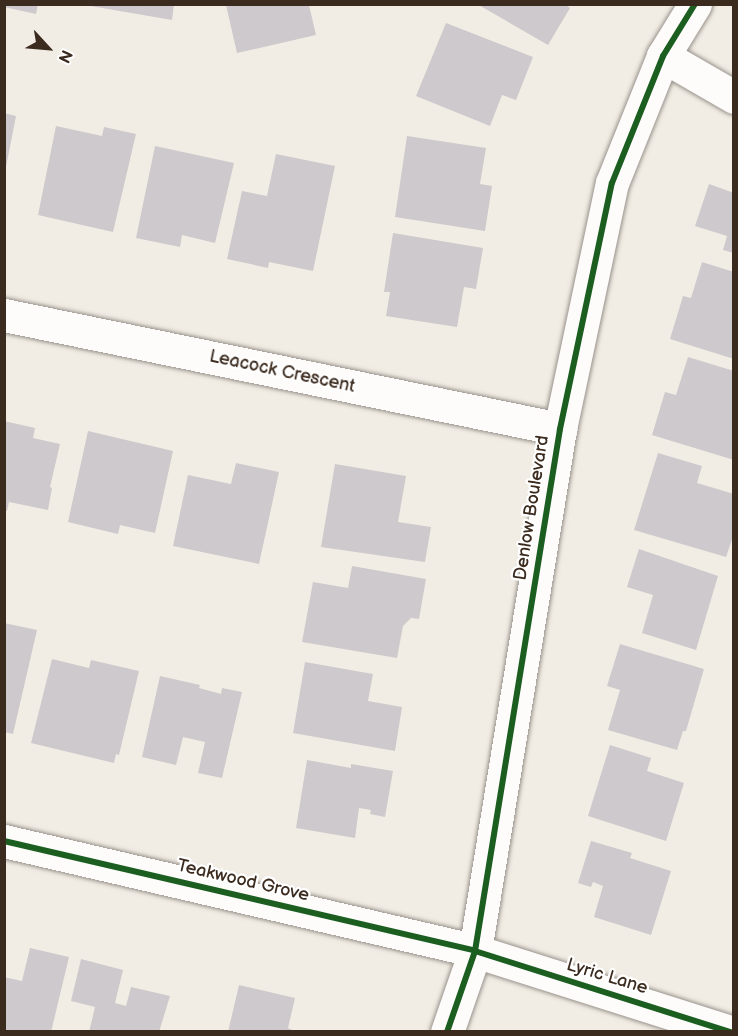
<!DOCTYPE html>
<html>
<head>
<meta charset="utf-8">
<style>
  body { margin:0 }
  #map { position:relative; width:738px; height:1036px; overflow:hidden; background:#f2ede4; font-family:"Balsamiq Sans",sans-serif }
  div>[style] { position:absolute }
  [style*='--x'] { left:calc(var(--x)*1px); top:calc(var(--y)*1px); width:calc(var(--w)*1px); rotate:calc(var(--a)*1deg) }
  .building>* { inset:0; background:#cdc9cc }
  .roads { filter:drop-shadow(0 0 2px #98928c) drop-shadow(0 0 2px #98928c) }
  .street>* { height:33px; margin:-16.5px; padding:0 16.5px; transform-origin:16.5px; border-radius:16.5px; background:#fdfcfb }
  .cycleway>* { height:6px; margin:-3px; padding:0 3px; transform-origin:3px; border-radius:3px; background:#1b5e20 }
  span { translate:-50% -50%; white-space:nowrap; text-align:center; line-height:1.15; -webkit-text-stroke:4.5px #fff; paint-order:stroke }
  .street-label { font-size:18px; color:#3b2a1e }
  .frame { position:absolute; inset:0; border:6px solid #3b2a1e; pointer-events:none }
  .north { position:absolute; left:18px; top:18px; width:60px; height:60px; -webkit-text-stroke:4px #fff; paint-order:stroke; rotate:116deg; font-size:16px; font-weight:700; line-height:24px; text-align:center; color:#3b2a1e }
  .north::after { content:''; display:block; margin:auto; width:21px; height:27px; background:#3b2a1e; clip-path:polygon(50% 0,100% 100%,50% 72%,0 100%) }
</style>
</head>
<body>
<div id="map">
  <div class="building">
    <i style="clip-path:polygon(4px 4px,38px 4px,36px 14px,4px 7px)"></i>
    <i style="clip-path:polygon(79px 4px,174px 4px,172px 20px)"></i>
    <i style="clip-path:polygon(477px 4px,565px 4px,570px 8px,548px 45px)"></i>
    <i style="clip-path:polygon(226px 5px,309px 5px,316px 35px,237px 53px)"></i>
    <i style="clip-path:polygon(446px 23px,533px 57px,516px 100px,502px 95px,490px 126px,416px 96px)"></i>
    <i style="clip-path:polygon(4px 113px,16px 116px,6px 167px,4px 167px)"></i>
    <i style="clip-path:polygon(56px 126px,102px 136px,104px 127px,136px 134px,113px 232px,38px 215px)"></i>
    <i style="clip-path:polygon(407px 136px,486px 148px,480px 184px,492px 186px,485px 231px,395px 217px)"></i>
    <i style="clip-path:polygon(155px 146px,234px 163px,215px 243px,182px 235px,180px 247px,136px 238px)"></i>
    <i style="clip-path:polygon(276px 154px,335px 166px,313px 271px,269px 262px,268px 268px,227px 259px,242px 191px,267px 196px)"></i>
    <i style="clip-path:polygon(709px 184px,734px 193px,734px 253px,723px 250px,727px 236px,695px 226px)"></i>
    <i style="clip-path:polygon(393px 233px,483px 248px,476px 289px,464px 287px,457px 327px,386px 316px,390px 292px,384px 292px)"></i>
    <i style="clip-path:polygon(702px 262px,734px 272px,734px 359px,670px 339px,683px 296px,691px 298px)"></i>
    <i style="clip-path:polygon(688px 357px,734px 371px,734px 460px,652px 435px,665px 392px,676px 395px)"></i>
    <i style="clip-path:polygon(4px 421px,35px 428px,33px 438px,60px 444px,50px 487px,52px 488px,48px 510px,9px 502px,7px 511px,4px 510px)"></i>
    <i style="clip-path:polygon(88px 431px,173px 451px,155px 533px,120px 525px,118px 534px,68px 522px)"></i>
    <i style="clip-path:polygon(658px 453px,702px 466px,697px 483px,734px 494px,734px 534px,726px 557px,634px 530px)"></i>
    <i style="clip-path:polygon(236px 463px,279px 472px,259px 564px,173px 546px,188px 475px,231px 484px)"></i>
    <i style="clip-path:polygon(335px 464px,406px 476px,398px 522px,431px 527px,425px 562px,321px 547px)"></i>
    <i style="clip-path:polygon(639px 549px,718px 576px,696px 650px,642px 633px,653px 595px,627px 587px)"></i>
    <i style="clip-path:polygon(352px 566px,426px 579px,419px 619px,411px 618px,403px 626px,397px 658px,302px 642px,313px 582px,348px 588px)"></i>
    <i style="clip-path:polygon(4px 623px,37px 630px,13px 734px,4px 732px)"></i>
    <i style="clip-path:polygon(620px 644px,704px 669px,686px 731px,683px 731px,677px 750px,608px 730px,620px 690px,607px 686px)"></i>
    <i style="clip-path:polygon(52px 659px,89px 668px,91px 660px,139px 671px,119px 755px,116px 754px,114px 763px,31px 743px)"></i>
    <i style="clip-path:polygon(305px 662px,373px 674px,368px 701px,402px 707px,395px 751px,293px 733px)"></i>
    <i style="clip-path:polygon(160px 676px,200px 685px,199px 688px,221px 694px,222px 688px,242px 692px,222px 778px,198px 773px,205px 742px,183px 737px,176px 765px,142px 757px)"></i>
    <i style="clip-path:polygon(610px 745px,651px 758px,647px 771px,684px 783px,666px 841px,588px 816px)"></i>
    <i style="clip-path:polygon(307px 760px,351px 768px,351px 764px,393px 771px,385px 817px,370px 814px,371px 810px,359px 808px,355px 838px,296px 828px)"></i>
    <i style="clip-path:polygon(591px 841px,632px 853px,630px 858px,671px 871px,651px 935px,594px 917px,603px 886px,593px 882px,591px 887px,578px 883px)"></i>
    <i style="clip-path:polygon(30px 948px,69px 957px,51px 1032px,4px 1032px,4px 977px,22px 981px)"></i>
    <i style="clip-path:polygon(81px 959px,123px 970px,115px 1003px,126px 1006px,131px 987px,170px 996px,159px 1032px,89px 1032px,95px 1007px,71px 1001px)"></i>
    <i style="clip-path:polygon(239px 985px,295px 998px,288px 1028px,296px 1032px,228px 1032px)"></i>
  </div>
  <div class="roads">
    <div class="street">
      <i style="--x:663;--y:56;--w:82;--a:30"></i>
      <i style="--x:4;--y:315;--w:568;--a:11.59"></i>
      <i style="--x:4;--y:841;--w:484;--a:13.1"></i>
      <i style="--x:475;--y:951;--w:268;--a:17.6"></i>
      <i style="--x:447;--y:1032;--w:86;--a:-70.9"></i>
      <i style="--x:475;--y:951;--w:529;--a:-80.75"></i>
      <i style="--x:560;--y:429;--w:251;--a:-78.1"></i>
      <i style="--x:612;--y:183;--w:137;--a:-68.1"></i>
      <i style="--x:663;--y:56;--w:61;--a:-58.4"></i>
    </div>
  </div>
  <div class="cycleway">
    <i style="--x:4;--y:841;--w:484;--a:13.1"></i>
    <i style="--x:475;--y:951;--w:268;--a:17.6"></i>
    <i style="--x:447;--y:1032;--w:86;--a:-70.9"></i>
    <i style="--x:475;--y:951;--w:529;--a:-80.75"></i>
    <i style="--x:560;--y:429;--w:251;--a:-78.1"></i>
    <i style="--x:612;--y:183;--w:137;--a:-68.1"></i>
    <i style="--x:663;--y:56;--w:61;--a:-58.4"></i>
  </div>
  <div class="street-label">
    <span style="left:282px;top:372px;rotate:12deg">Leacock Crescent</span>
    <span style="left:532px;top:508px;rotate:-81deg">Denlow Boulevard</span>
    <span style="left:243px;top:881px;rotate:13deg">Teakwood Grove</span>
    <span style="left:607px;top:977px;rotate:17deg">Lyric Lane</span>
  </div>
  <div class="frame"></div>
  <div class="north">N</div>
</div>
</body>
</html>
